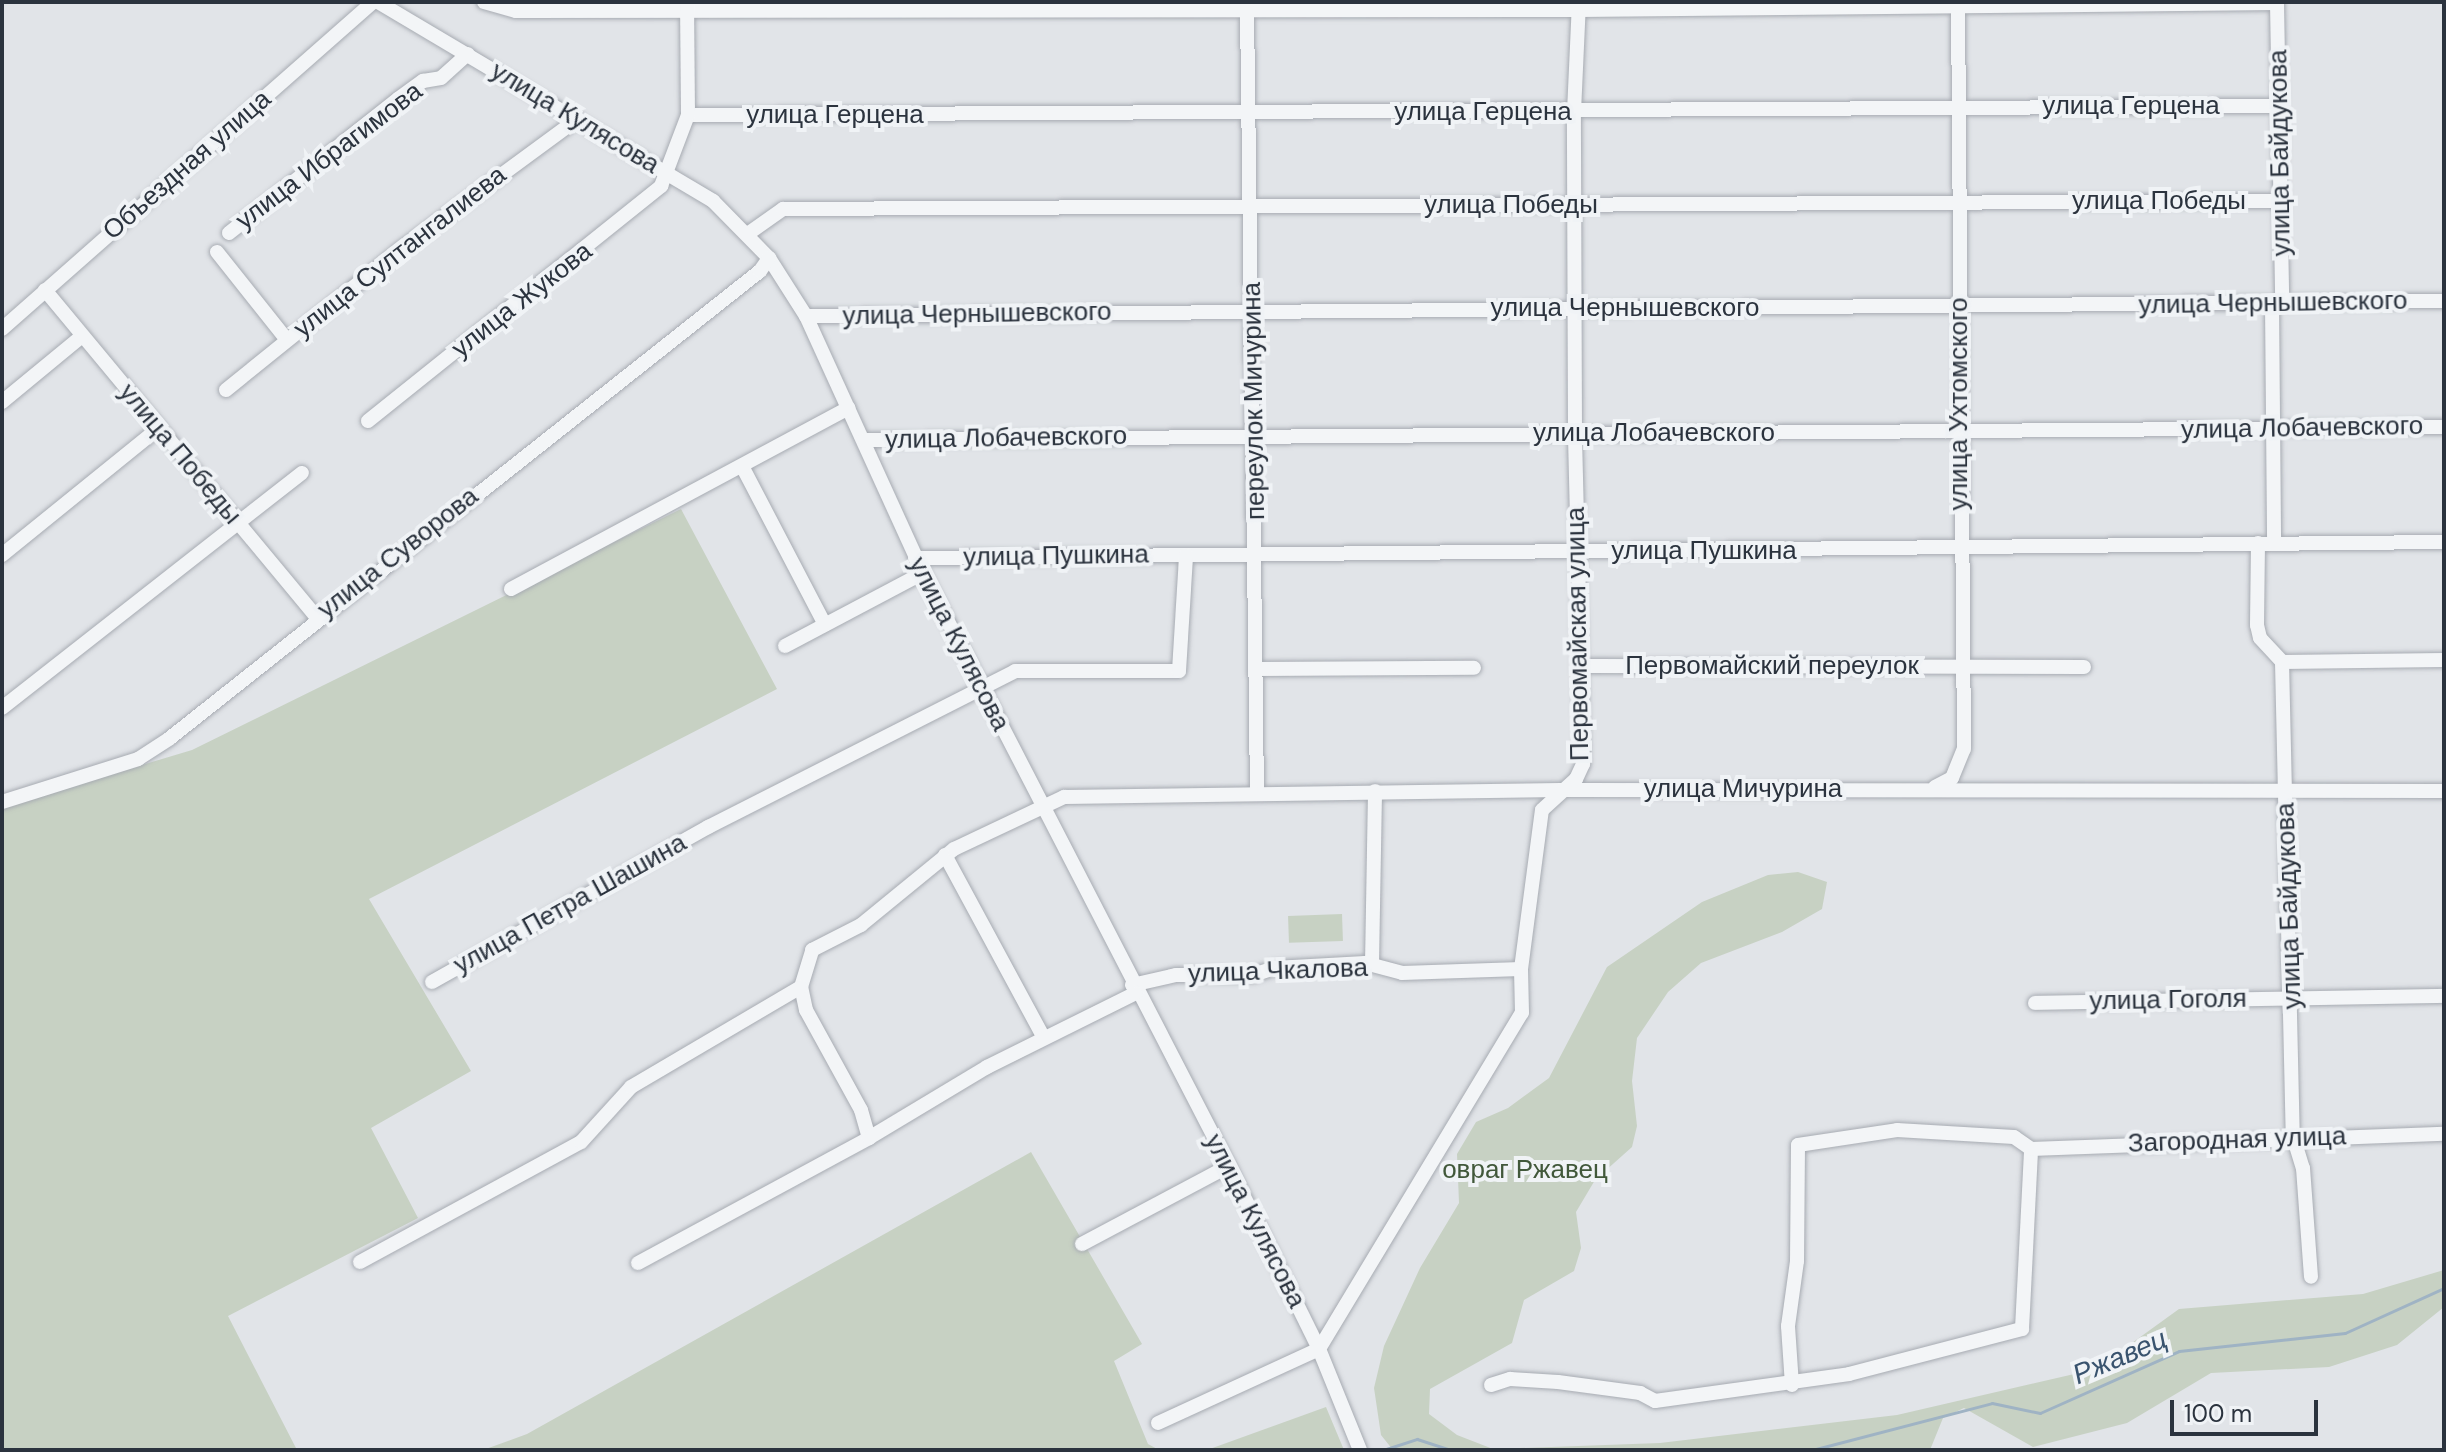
<!DOCTYPE html>
<html>
<head>
<meta charset="utf-8">
<style>
  body { margin:0 }
  #map { position:relative; width:2446px; height:1452px; overflow:hidden; background:#e1e4e8; font-family:"DM Sans",sans-serif }
  div>[style] { position:absolute }
  [style*='--x'] { left:calc(var(--x)*1px); top:calc(var(--y)*1px); width:calc(var(--w)*1px); rotate:calc(var(--a)*1deg) }
  .green>* { inset:0; background:#c7d1c3; transform-origin:0 0 }
  .stream>* { height:3px; margin:-1.5px; padding:0 1.5px; transform-origin:1.5px; border-radius:1.5px; background:#9fb3c4 }
  .roads { filter:drop-shadow(0 0 2px #a7abb2) drop-shadow(0 0 2px #a7abb2) }
  .minor>* { height:14px; margin:-7px; padding:0 7px; transform-origin:7px; border-radius:7px; background:#f3f5f7 }
  span { translate:-50% -50%; white-space:nowrap; text-align:center; line-height:1.15; -webkit-text-stroke:8px #f0f3f6; paint-order:stroke }
  .street-label { font-size:26px; color:#2b333e }
  .park-label { font-size:26px; color:#41583a }
  .water-label { font-size:28px; color:#39536e; font-style:italic }
  .frame { position:absolute; inset:0; border:4px solid #2b333e; pointer-events:none }
  .scale { position:absolute; left:2170px; top:1400px; width:148px; height:36px; box-sizing:border-box; border:4px solid #2b333e; border-top:0; padding-left:10px; font-size:24px; line-height:28px; white-space:nowrap; color:#2b333e; -webkit-text-stroke:6px #f0f3f6; paint-order:stroke }
</style>
</head>
<body>
<div id="map">
  <div class="green">
    <i style="clip-path:polygon(681px 509px,777px 689px,369px 899px,471px 1071px,371px 1128px,418px 1218px,228px 1316px,297px 1450px,2px 1450px,2px 807px,192px 750px)"></i>
    <i style="clip-path:polygon(1798px 872px,1827px 882px,1822px 909px,1782px 932px,1701px 963px,1668px 992px,1637px 1038px,1632px 1081px,1637px 1126px,1632px 1147px,1595px 1180px,1576px 1212px,1581px 1248px,1574px 1271px,1524px 1300px,1512px 1343px,1430px 1389px,1429px 1414px,1457px 1435px,1493px 1449px,1660px 1443px,1897px 1415px,2096px 1369px,2179px 1309px,2363px 1294px,2444px 1270px,2444px 1307px,2397px 1345px,2329px 1367px,2211px 1373px,2127px 1423px,2033px 1447px,1964px 1408px,1943px 1418px,1930px 1450px,1393px 1450px,1381px 1435px,1374px 1388px,1384px 1346px,1420px 1268px,1459px 1203px,1457px 1154px,1476px 1122px,1508px 1108px,1549px 1078px,1607px 967px,1702px 902px,1768px 875px)"></i>
    <i style="left:1342px;top:914px;width:27px;height:54px;rotate:88deg"></i>
    <i style="clip-path:polygon(1031px 1152px,1142px 1344px,1114px 1361px,1148px 1444px,1159px 1450px,483px 1450px,527px 1434px)"></i>
    <i style="clip-path:polygon(1326px 1407px,1344px 1450px,1207px 1450px)"></i>
  </div>
  <div class="stream">
    <i style="--x:1383;--y:1450;--w:36;--a:-18"></i>
    <i style="--x:1417;--y:1439;--w:36;--a:18"></i>
    <i style="--x:1812;--y:1450;--w:186;--a:-14.6"></i>
    <i style="--x:1992;--y:1403;--w:49;--a:11.8"></i>
    <i style="--x:2040;--y:1413;--w:152;--a:-24"></i>
    <i style="--x:2179;--y:1351;--w:167;--a:-6.2"></i>
    <i style="--x:2345;--y:1333;--w:109;--a:-24.4"></i>
  </div>
  <div class="roads">
    <div class="minor">
      <i style="--x:378;--y:2;--w:390;--a:30.7"></i>
      <i style="--x:713;--y:201;--w:80;--a:45.5"></i>
      <i style="--x:769;--y:258;--w:69;--a:57.5"></i>
      <i style="--x:806;--y:316;--w:282;--a:65.5"></i>
      <i style="--x:923;--y:573;--w:667;--a:62.71"></i>
      <i style="--x:1229;--y:1166;--w:204;--a:63.8"></i>
      <i style="--x:1319;--y:1349;--w:109;--a:67.9"></i>
      <i style="--x:484;--y:2;--w:33;--a:16"></i>
      <i style="--x:516;--y:11;--w:1063;--a:-0.05"></i>
      <i style="--x:1579;--y:10;--w:698;--a:-0.57"></i>
      <i style="--x:2277;--y:3;--w:300;--a:89"></i>
      <i style="--x:1247;--y:9;--w:783;--a:89.27"></i>
      <i style="--x:688;--y:115;--w:1589;--a:-0.32"></i>
      <i style="--x:229;--y:233;--w:216;--a:-38.4"></i>
      <i style="--x:398;--y:99;--w:31;--a:-36"></i>
      <i style="--x:423;--y:81;--w:18;--a:-9"></i>
      <i style="--x:441;--y:78;--w:36;--a:-42"></i>
      <i style="--x:749;--y:233;--w:42;--a:-35.2"></i>
      <i style="--x:783;--y:209;--w:1498;--a:-0.31"></i>
      <i style="--x:217;--y:252;--w:112;--a:51.5"></i>
      <i style="--x:45;--y:290;--w:425;--a:50.3"></i>
      <i style="--x:2272;--y:303;--w:240;--a:89.5"></i>
      <i style="--x:806;--y:316;--w:1638;--a:-0.52"></i>
      <i style="--x:2;--y:329;--w:495;--a:-41.4"></i>
      <i style="--x:226;--y:390;--w:221;--a:-38.9"></i>
      <i style="--x:398;--y:251;--w:223;--a:-36.3"></i>
      <i style="--x:2;--y:402;--w:104;--a:-39.5"></i>
      <i style="--x:368;--y:421;--w:376;--a:-38.7"></i>
      <i style="--x:661;--y:186;--w:76;--a:-69.2"></i>
      <i style="--x:688;--y:115;--w:113;--a:-90.5"></i>
      <i style="--x:865;--y:440;--w:1579;--a:-0.47"></i>
      <i style="--x:742;--y:466;--w:179;--a:62.4"></i>
      <i style="--x:2258;--y:543;--w:82;--a:90.7"></i>
      <i style="--x:2257;--y:625;--w:13;--a:77"></i>
      <i style="--x:2260;--y:638;--w:33;--a:47"></i>
      <i style="--x:2282;--y:662;--w:474;--a:88.7"></i>
      <i style="--x:2293;--y:1136;--w:34;--a:73"></i>
      <i style="--x:2303;--y:1168;--w:109;--a:85.8"></i>
      <i style="--x:2;--y:555;--w:202;--a:-39"></i>
      <i style="--x:915;--y:558;--w:1529;--a:-0.6"></i>
      <i style="--x:511;--y:589;--w:383;--a:-28.2"></i>
      <i style="--x:785;--y:646;--w:156;--a:-27.9"></i>
      <i style="--x:2282;--y:662;--w:162;--a:-0.7"></i>
      <i style="--x:1583;--y:666;--w:501;--a:0.11"></i>
      <i style="--x:1256;--y:669;--w:218;--a:-0.3"></i>
      <i style="--x:2;--y:708;--w:381;--a:-38.1"></i>
      <i style="--x:1935;--y:787;--w:19;--a:-28"></i>
      <i style="--x:1952;--y:778;--w:31;--a:-68"></i>
      <i style="--x:1964;--y:749;--w:747;--a:-90.46"></i>
      <i style="--x:2;--y:802;--w:143;--a:-17.5"></i>
      <i style="--x:138;--y:759;--w:38;--a:-33"></i>
      <i style="--x:170;--y:738;--w:752;--a:-38.36"></i>
      <i style="--x:760;--y:271;--w:16;--a:-55"></i>
      <i style="--x:945;--y:855;--w:208;--a:61.6"></i>
      <i style="--x:1372;--y:964;--w:173;--a:-89"></i>
      <i style="--x:432;--y:982;--w:317;--a:-29.3"></i>
      <i style="--x:708;--y:827;--w:344;--a:-26.9"></i>
      <i style="--x:1015;--y:671;--w:164;--a:0"></i>
      <i style="--x:1179;--y:671;--w:116;--a:-86.5"></i>
      <i style="--x:1132;--y:985;--w:45;--a:-12.8"></i>
      <i style="--x:1176;--y:975;--w:77;--a:0"></i>
      <i style="--x:1253;--y:975;--w:23;--a:-18"></i>
      <i style="--x:1275;--y:968;--w:90;--a:-3.2"></i>
      <i style="--x:1365;--y:963;--w:38;--a:15"></i>
      <i style="--x:1402;--y:973;--w:119;--a:-1.9"></i>
      <i style="--x:2035;--y:1003;--w:409;--a:-1"></i>
      <i style="--x:869;--y:1138;--w:29;--a:-106"></i>
      <i style="--x:861;--y:1110;--w:114;--a:-118.8"></i>
      <i style="--x:806;--y:1010;--w:24;--a:-102"></i>
      <i style="--x:801;--y:987;--w:39;--a:-73"></i>
      <i style="--x:812;--y:950;--w:55;--a:-27"></i>
      <i style="--x:861;--y:925;--w:120;--a:-39.3"></i>
      <i style="--x:954;--y:849;--w:122;--a:-25.3"></i>
      <i style="--x:1064;--y:797;--w:497;--a:-0.8"></i>
      <i style="--x:1561;--y:790;--w:883;--a:0.06"></i>
      <i style="--x:1082;--y:1244;--w:166;--a:-28"></i>
      <i style="--x:360;--y:1262;--w:251;--a:-28.5"></i>
      <i style="--x:581;--y:1142;--w:74;--a:-47.7"></i>
      <i style="--x:631;--y:1087;--w:197;--a:-30.5"></i>
      <i style="--x:638;--y:1263;--w:263;--a:-28.4"></i>
      <i style="--x:869;--y:1138;--w:138;--a:-31"></i>
      <i style="--x:987;--y:1067;--w:166;--a:-26.4"></i>
      <i style="--x:1491;--y:1385;--w:20;--a:-18"></i>
      <i style="--x:1510;--y:1379;--w:48;--a:3.6"></i>
      <i style="--x:1558;--y:1382;--w:83;--a:7.6"></i>
      <i style="--x:1640;--y:1393;--w:17;--a:28"></i>
      <i style="--x:1655;--y:1401;--w:196;--a:-7.9"></i>
      <i style="--x:1849;--y:1374;--w:179;--a:-14.6"></i>
      <i style="--x:2022;--y:1329;--w:180;--a:-87.1"></i>
      <i style="--x:1792;--y:1385;--w:59;--a:-93.9"></i>
      <i style="--x:1788;--y:1326;--w:66;--a:-82.1"></i>
      <i style="--x:1797;--y:1261;--w:116;--a:-89.5"></i>
      <i style="--x:1798;--y:1145;--w:100;--a:-8.6"></i>
      <i style="--x:1897;--y:1130;--w:117;--a:3.4"></i>
      <i style="--x:2014;--y:1137;--w:21;--a:35"></i>
      <i style="--x:2031;--y:1149;--w:413;--a:-2.1"></i>
      <i style="--x:1158;--y:1423;--w:177;--a:-24.7"></i>
      <i style="--x:1319;--y:1349;--w:393;--a:-58.9"></i>
      <i style="--x:1522;--y:1013;--w:44;--a:-91.3"></i>
      <i style="--x:1521;--y:969;--w:160;--a:-82.5"></i>
      <i style="--x:1542;--y:810;--w:46;--a:-42.4"></i>
      <i style="--x:1576;--y:779;--w:17;--a:-65"></i>
      <i style="--x:1583;--y:764;--w:330;--a:-91.4"></i>
      <i style="--x:1575;--y:434;--w:322;--a:-90.2"></i>
      <i style="--x:1574;--y:112;--w:110;--a:-87.4"></i>
    </div>
  </div>
  <div class="street-label">
    <span style="left:2131px;top:106px">улица Герцена</span>
    <span style="left:1483px;top:112px">улица Герцена</span>
    <span style="left:835px;top:115px">улица Герцена</span>
    <span style="left:575px;top:118px;rotate:31deg">улица Кулясова</span>
    <span style="left:2280px;top:153px;rotate:-91deg">улица Байдукова</span>
    <span style="left:329px;top:156px;rotate:-37deg">улица Ибрагимова</span>
    <span style="left:187px;top:165px;rotate:-41deg">Объездная улица</span>
    <span style="left:2159px;top:201px">улица Победы</span>
    <span style="left:1511px;top:205px">улица Победы</span>
    <span style="left:400px;top:252px;rotate:-38deg">улица Султангалиева</span>
    <span style="left:522px;top:300px;rotate:-38deg">улица Жукова</span>
    <span style="left:2273px;top:303px;rotate:-1deg">улица Чернышевского</span>
    <span style="left:1625px;top:308px">улица Чернышевского</span>
    <span style="left:977px;top:314px;rotate:-1deg">улица Чернышевского</span>
    <span style="left:1254px;top:401px;rotate:-91deg">переулок Мичурина</span>
    <span style="left:1959px;top:404px;rotate:-90deg">улица Ухтомского</span>
    <span style="left:2302px;top:428px;rotate:-1deg">улица Лобачевского</span>
    <span style="left:1654px;top:433px">улица Лобачевского</span>
    <span style="left:1006px;top:438px;rotate:-1deg">улица Лобачевского</span>
    <span style="left:180px;top:454px;rotate:50deg">улица Победы</span>
    <span style="left:1704px;top:551px">улица Пушкина</span>
    <span style="left:398px;top:553px;rotate:-38deg">улица Суворова</span>
    <span style="left:1056px;top:556px;rotate:-1deg">улица Пушкина</span>
    <span style="left:1578px;top:634px;rotate:-91deg">Первомайская улица</span>
    <span style="left:959px;top:644px;rotate:63deg">улица Кулясова</span>
    <span style="left:1772px;top:666px">Первомайский переулок</span>
    <span style="left:1743px;top:789px">улица Мичурина</span>
    <span style="left:570px;top:904px;rotate:-29deg">улица Петра Шашина</span>
    <span style="left:2289px;top:906px;rotate:-92deg">улица Байдукова</span>
    <span style="left:1278px;top:971px;rotate:-2deg">улица Чкалова</span>
    <span style="left:2168px;top:1000px;rotate:-1deg">улица Гоголя</span>
    <span style="left:2237px;top:1140px;rotate:-2deg">Загородная улица</span>
    <span style="left:1255px;top:1221px;rotate:63deg">улица Кулясова</span>
  </div>
  <div class="park-label">
    <span style="left:1525px;top:1170px">овраг Ржавец</span>
  </div>
  <div class="water-label">
    <span style="left:2120px;top:1357px;rotate:-23deg">Ржавец</span>
  </div>
  <div class="frame"></div>
  <div class="scale">100 m</div>
</div>
</body>
</html>
